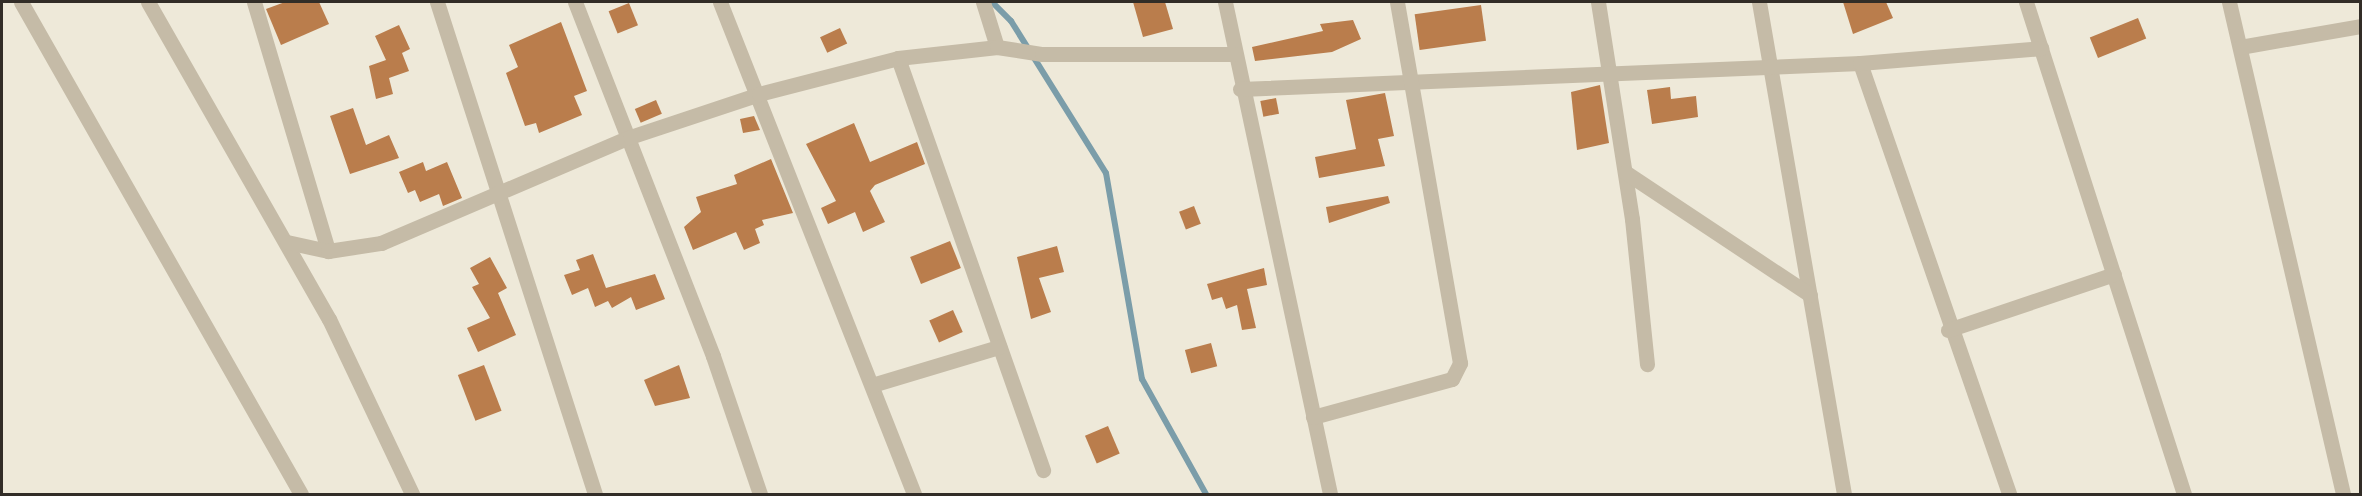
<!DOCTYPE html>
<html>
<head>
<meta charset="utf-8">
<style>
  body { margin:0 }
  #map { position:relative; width:2362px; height:496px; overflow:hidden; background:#eee9d9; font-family:"Fira Sans",sans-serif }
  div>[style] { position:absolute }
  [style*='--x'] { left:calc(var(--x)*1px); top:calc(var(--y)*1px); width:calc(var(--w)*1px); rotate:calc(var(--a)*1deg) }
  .stream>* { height:6px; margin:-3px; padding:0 3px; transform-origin:3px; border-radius:3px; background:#7b9da9 }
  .building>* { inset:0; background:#ba7d4c; transform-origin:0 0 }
  .minor>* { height:15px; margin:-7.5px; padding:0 7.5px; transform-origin:7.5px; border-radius:7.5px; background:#c5bba7 }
  .tertiary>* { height:15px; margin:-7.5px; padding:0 7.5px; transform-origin:7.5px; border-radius:7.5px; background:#c5bba7 }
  span { translate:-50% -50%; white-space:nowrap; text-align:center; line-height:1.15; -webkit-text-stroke:4.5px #f7f2e5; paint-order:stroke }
  .frame { position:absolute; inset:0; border:3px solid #322d27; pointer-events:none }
</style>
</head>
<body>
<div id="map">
  <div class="stream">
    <i style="--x:992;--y:2;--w:27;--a:45"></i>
    <i style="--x:1011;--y:21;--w:179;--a:58"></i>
    <i style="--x:1106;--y:173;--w:209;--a:80.1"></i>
    <i style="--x:1142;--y:379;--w:132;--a:60.9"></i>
  </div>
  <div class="building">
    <i style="clip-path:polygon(285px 2px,319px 2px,329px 24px,281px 45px,266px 9px)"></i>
    <i style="clip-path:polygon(1133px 2px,1165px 2px,1173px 29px,1143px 37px)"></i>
    <i style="clip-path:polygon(1843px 2px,1886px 2px,1893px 18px,1853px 34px)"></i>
    <i style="left:629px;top:3px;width:24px;height:22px;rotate:68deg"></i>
    <i style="left:1481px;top:5px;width:36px;height:67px;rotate:82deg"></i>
    <i style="left:2138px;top:18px;width:22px;height:52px;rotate:68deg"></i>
    <i style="clip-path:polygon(1353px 20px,1361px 39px,1332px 52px,1255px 61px,1252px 47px,1323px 31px,1320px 24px)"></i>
    <i style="clip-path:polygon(561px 22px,587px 91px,574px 96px,582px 115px,539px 133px,536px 123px,525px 126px,506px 73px,518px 67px,509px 45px)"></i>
    <i style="clip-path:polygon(399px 25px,410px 49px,402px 53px,409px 71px,389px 78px,393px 94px,376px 99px,369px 66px,386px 60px,375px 36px)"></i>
    <i style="left:840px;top:28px;width:17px;height:22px;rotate:65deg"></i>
    <i style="clip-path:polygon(1600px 85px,1609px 143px,1577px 150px,1571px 92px)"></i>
    <i style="clip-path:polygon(1670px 87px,1671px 99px,1696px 96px,1698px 117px,1652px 124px,1647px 90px)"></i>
    <i style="clip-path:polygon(1385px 93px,1394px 136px,1378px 139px,1385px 166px,1319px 178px,1315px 157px,1356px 149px,1346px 100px)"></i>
    <i style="left:1276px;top:98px;width:16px;height:16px;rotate:79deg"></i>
    <i style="left:656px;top:100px;width:15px;height:23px;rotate:67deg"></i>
    <i style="clip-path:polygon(353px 108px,366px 145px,389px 135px,399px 158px,350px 174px,330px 116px)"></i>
    <i style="clip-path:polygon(754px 116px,760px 130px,743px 133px,740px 119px)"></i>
    <i style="clip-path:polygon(854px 123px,870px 162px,917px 142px,925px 164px,875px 185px,870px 191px,885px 222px,863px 232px,855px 212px,828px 224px,821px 208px,836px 201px,806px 144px)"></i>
    <i style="clip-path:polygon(771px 159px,793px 213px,762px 220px,764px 225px,755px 229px,760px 243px,744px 250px,736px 232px,693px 250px,684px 227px,701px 212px,696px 197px,737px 184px,734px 175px)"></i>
    <i style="clip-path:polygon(423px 162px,426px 171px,447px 162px,462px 198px,443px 206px,439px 194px,420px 202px,415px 190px,408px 193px,399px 172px)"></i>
    <i style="clip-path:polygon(1388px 196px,1390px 203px,1329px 223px,1326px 207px)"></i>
    <i style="left:1194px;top:206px;width:19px;height:16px;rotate:69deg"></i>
    <i style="left:950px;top:241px;width:29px;height:43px;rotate:68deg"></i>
    <i style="clip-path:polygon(1057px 246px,1064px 272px,1039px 278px,1051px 312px,1031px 319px,1017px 257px)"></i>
    <i style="clip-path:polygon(593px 254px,606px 288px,655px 274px,665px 299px,636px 310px,631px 297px,612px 308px,608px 301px,595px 307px,588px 288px,572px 295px,564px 275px,580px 270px,576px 260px)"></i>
    <i style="clip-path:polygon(490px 257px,507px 288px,498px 293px,516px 335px,478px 352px,467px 328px,490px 318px,472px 287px,479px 284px,470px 268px)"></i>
    <i style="clip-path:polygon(1264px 268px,1267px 285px,1247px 289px,1256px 328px,1242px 330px,1237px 305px,1226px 309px,1222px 297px,1212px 300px,1207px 284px)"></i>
    <i style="left:953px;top:310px;width:24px;height:26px;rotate:66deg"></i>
    <i style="left:1211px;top:343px;width:24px;height:27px;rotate:75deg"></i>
    <i style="left:484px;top:365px;width:49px;height:28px;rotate:69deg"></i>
    <i style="clip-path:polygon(679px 365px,690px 398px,655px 406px,644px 380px)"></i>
    <i style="left:1108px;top:426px;width:30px;height:25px;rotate:67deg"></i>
  </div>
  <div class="minor">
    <i style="--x:148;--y:2;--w:365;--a:60.3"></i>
    <i style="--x:329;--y:319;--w:194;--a:64.6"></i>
    <i style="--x:254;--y:2;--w:260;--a:73.4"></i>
    <i style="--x:437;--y:2;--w:517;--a:72.2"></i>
    <i style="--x:575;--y:2;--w:380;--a:68.7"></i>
    <i style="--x:713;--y:356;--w:146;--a:71.2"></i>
    <i style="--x:720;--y:2;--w:529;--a:68.48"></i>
    <i style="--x:983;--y:2;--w:47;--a:72.7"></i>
    <i style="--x:1225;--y:2;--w:503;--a:77.95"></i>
    <i style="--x:1598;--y:2;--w:220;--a:81.1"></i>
    <i style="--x:1632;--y:219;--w:146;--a:84.1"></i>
    <i style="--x:1759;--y:2;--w:499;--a:80.2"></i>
    <i style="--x:2026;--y:2;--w:517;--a:72.2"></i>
    <i style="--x:2229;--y:2;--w:505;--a:76.95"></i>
    <i style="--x:2240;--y:47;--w:122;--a:-9.9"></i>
    <i style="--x:898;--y:58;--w:437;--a:70.6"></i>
    <i style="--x:1860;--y:63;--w:456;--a:70.9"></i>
    <i style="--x:1240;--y:89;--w:621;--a:-2.4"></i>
    <i style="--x:1860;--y:63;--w:182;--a:-4.7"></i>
    <i style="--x:1625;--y:172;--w:222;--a:33.6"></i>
    <i style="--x:287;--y:242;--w:42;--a:12.4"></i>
    <i style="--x:328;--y:251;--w:54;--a:-8.6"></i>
    <i style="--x:381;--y:243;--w:271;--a:-23.1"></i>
    <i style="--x:630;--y:137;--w:136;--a:-18.4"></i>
    <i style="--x:759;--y:94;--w:144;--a:-14.5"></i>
    <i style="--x:898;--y:58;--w:100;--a:-6.3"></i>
    <i style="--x:997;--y:47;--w:46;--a:8.8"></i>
    <i style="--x:1042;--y:54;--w:192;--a:0"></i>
    <i style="--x:1948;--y:330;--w:175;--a:-18.6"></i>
    <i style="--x:872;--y:385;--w:133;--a:-16.7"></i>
    <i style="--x:1313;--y:417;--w:144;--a:-15.3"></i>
    <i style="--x:1452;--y:379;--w:18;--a:-63"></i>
    <i style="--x:1460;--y:363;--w:366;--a:-99.9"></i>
  </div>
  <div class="tertiary">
    <i style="--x:21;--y:2;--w:566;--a:60.36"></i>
  </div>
  <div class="frame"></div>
</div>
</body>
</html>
